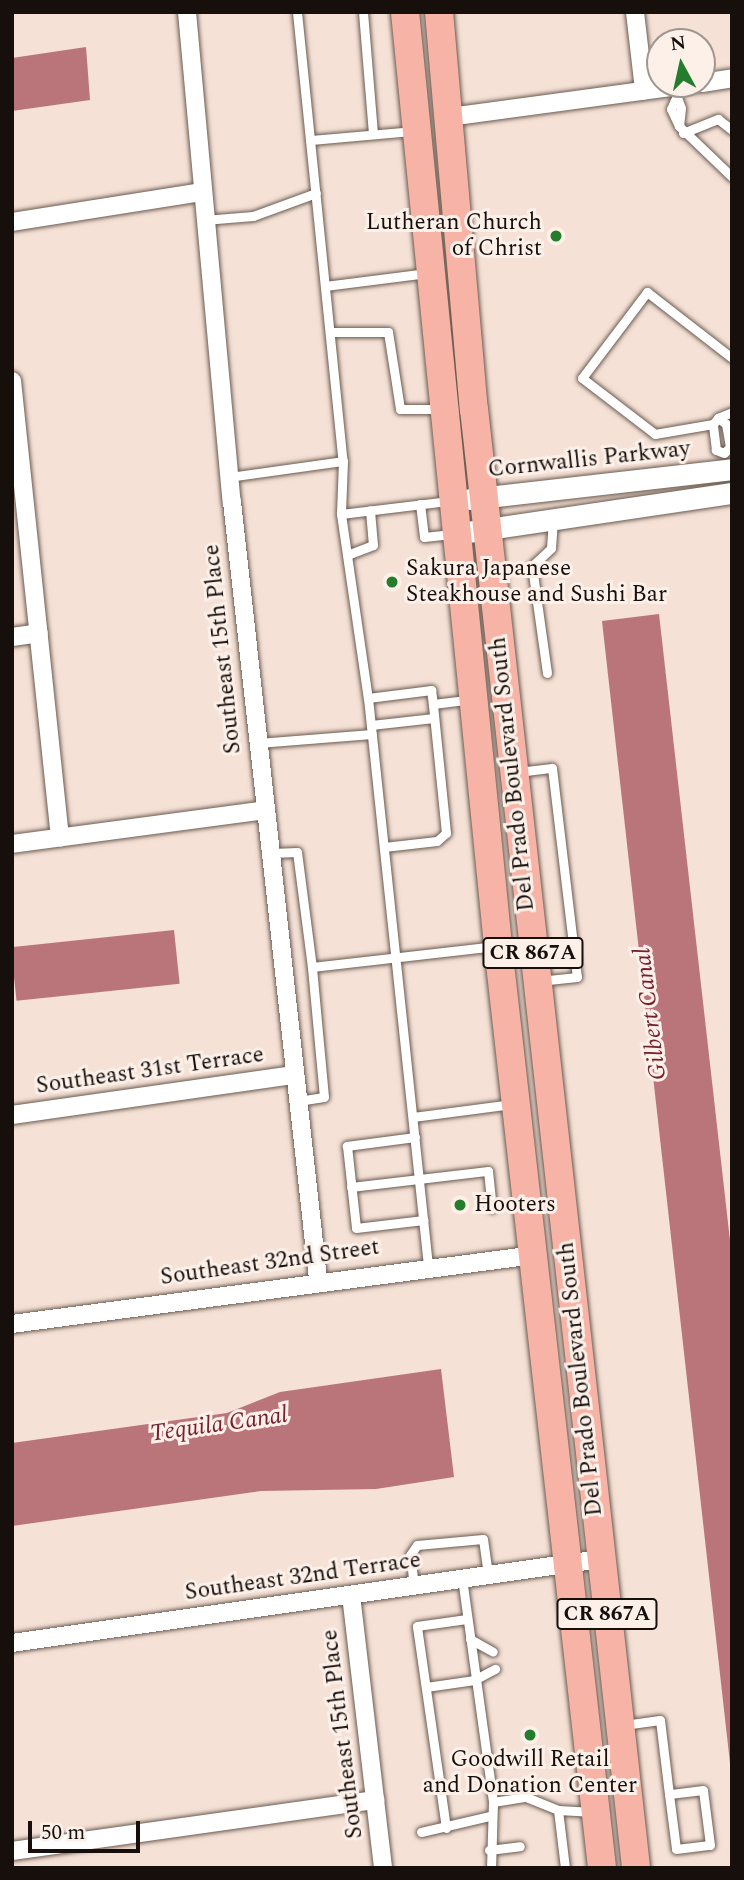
<!DOCTYPE html>
<html>
<head>
<meta charset="utf-8">
<style>
  body { margin:0 }
  #map { position:relative; width:744px; height:1880px; overflow:hidden; background:#f5e1d6; font-family:Spectral,serif }
  div>[style] { position:absolute }
  [style*='--x'] { left:calc(var(--x)*1px); top:calc(var(--y)*1px); width:calc(var(--w)*1px); rotate:calc(var(--a)*1deg) }
  .water>* { inset:0; background:#ba757a; transform-origin:0 0 }
  .roads { filter:drop-shadow(0 0 2px #6a5a50) drop-shadow(0 0 2px #6a5a50) }
  .service>* { height:9px; margin:-4.5px; padding:0 4.5px; transform-origin:4.5px; border-radius:4.5px; background:#fff }
  .minor>* { height:18px; margin:-9px; padding:0 9px; transform-origin:9px; border-radius:9px; background:#fff }
  .tertiary>* { height:21px; margin:-10.5px; padding:0 10.5px; transform-origin:10.5px; border-radius:10.5px; background:#fff }
  .primary>* { height:28px; margin:-14px; padding:0 14px; transform-origin:14px; border-radius:14px; background:#f7b4a6 }
  .dots>* { width:19px; height:19px; translate:-50% -50%; box-sizing:border-box; border:4px solid #fcf0e9; border-radius:50% }
  span { translate:-50% -50%; white-space:nowrap; text-align:center; line-height:1.15; -webkit-text-stroke:6px #fcf0e9; paint-order:stroke }
  .shield-label span { padding:2px 5px; background:#fcf0e9; border:2px solid; border-radius:5px; -webkit-text-stroke-width:0 }
  .shield-label { font-size:21px; color:#160f0c; font-weight:700 }
  .poi-label { font-size:23px; color:#160f0c }
  .right { translate:-100% -50%; text-align:right }
  .left { translate:0 -50%; text-align:left }
  .street-label { font-size:23px; color:#160f0c }
  .water-label { font-size:24px; color:#76212f; font-style:italic }
  .frame { position:absolute; inset:0; border:14px solid #160f0c; pointer-events:none }
  .north { position:absolute; left:646px; top:28px; width:70px; height:70px; box-sizing:border-box; background:#fcf0e9; border:2px solid #a09691; border-radius:50%; rotate:352deg; font-size:19px; font-weight:700; line-height:28px; text-align:center; color:#160f0c }
  .north::after { content:''; display:block; margin:auto; width:24px; height:32px; background:#237d2c; clip-path:polygon(50% 0,100% 100%,50% 72%,0 100%) }
  .scale { position:absolute; left:28px; top:1821px; width:112px; height:32px; box-sizing:border-box; border:4px solid #160f0c; border-top:0; padding-left:9px; font-size:21px; line-height:24px; white-space:nowrap; color:#160f0c; -webkit-text-stroke:5px #fcf0e9; paint-order:stroke }
</style>
</head>
<body>
<div id="map">
  <div class="water">
    <i style="clip-path:polygon(86px 47px,90px 100px,12px 111px,12px 58px)"></i>
    <i style="clip-path:polygon(659px 614px,732px 1258px,732px 1781px,602px 621px)"></i>
    <i style="left:174px;top:930px;width:54px;height:164px;rotate:84deg"></i>
    <i style="clip-path:polygon(441px 1369px,454px 1477px,376px 1489px,261px 1491px,12px 1526px,12px 1443px,227px 1413px,280px 1392px)"></i>
  </div>
  <div class="roads">
    <div class="service">
      <i style="--x:297;--y:12;--w:451;--a:84.2"></i>
      <i style="--x:343;--y:461;--w:53;--a:92.2"></i>
      <i style="--x:341;--y:514;--w:186;--a:81.7"></i>
      <i style="--x:368;--y:698;--w:571;--a:83.97"></i>
      <i style="--x:363;--y:12;--w:122;--a:85.3"></i>
      <i style="--x:673;--y:87;--w:22;--a:69"></i>
      <i style="--x:681;--y:108;--w:18;--a:96"></i>
      <i style="--x:679;--y:126;--w:19;--a:-115"></i>
      <i style="--x:671;--y:109;--w:10;--a:-66"></i>
      <i style="--x:679;--y:126;--w:74;--a:43.9"></i>
      <i style="--x:683;--y:133;--w:38;--a:-22"></i>
      <i style="--x:718;--y:119;--w:18;--a:38"></i>
      <i style="--x:310;--y:140;--w:103;--a:-5"></i>
      <i style="--x:204;--y:220;--w:49;--a:-4.7"></i>
      <i style="--x:253;--y:216;--w:67;--a:-20.1"></i>
      <i style="--x:325;--y:286;--w:103;--a:-7.3"></i>
      <i style="--x:330;--y:332;--w:58;--a:0"></i>
      <i style="--x:388;--y:332;--w:78;--a:81.1"></i>
      <i style="--x:400;--y:409;--w:42;--a:0"></i>
      <i style="--x:718;--y:418;--w:10;--a:37"></i>
      <i style="--x:726;--y:424;--w:23;--a:80"></i>
      <i style="--x:730;--y:447;--w:8;--a:135"></i>
      <i style="--x:724;--y:453;--w:9;--a:-159"></i>
      <i style="--x:716;--y:450;--w:26;--a:-97"></i>
      <i style="--x:713;--y:424;--w:8;--a:-50"></i>
      <i style="--x:718;--y:418;--w:15;--a:-23"></i>
      <i style="--x:713;--y:424;--w:59;--a:170.2"></i>
      <i style="--x:655;--y:434;--w:92;--a:-142.5"></i>
      <i style="--x:582;--y:378;--w:108;--a:-52.9"></i>
      <i style="--x:647;--y:292;--w:108;--a:37.8"></i>
      <i style="--x:229;--y:477;--w:115;--a:-8"></i>
      <i style="--x:420;--y:504;--w:33;--a:83"></i>
      <i style="--x:424;--y:537;--w:28;--a:-6"></i>
      <i style="--x:341;--y:514;--w:109;--a:-6.9"></i>
      <i style="--x:347;--y:555;--w:28;--a:-21"></i>
      <i style="--x:373;--y:545;--w:35;--a:-95"></i>
      <i style="--x:547;--y:673;--w:108;--a:-98"></i>
      <i style="--x:532;--y:566;--w:26;--a:-43"></i>
      <i style="--x:551;--y:548;--w:28;--a:-86"></i>
      <i style="--x:368;--y:698;--w:64;--a:-7.2"></i>
      <i style="--x:431;--y:690;--w:14;--a:82"></i>
      <i style="--x:433;--y:704;--w:38;--a:-7"></i>
      <i style="--x:371;--y:725;--w:63;--a:-6.3"></i>
      <i style="--x:258;--y:743;--w:114;--a:-4.5"></i>
      <i style="--x:518;--y:772;--w:34;--a:-7"></i>
      <i style="--x:552;--y:768;--w:210;--a:83.2"></i>
      <i style="--x:577;--y:977;--w:36;--a:174"></i>
      <i style="--x:384;--y:847;--w:53;--a:-6.5"></i>
      <i style="--x:437;--y:841;--w:12;--a:-42"></i>
      <i style="--x:446;--y:833;--w:130;--a:-95.8"></i>
      <i style="--x:271;--y:853;--w:26;--a:-2"></i>
      <i style="--x:297;--y:852;--w:116;--a:82.6"></i>
      <i style="--x:298;--y:1101;--w:26;--a:-9"></i>
      <i style="--x:324;--y:1097;--w:131;--a:-95.3"></i>
      <i style="--x:312;--y:967;--w:185;--a:-6.5"></i>
      <i style="--x:413;--y:1117;--w:100;--a:-7.5"></i>
      <i style="--x:415;--y:1137;--w:69;--a:172.5"></i>
      <i style="--x:347;--y:1146;--w:82;--a:83.7"></i>
      <i style="--x:356;--y:1228;--w:68;--a:-6.7"></i>
      <i style="--x:351;--y:1187;--w:138;--a:-6.7"></i>
      <i style="--x:488;--y:1171;--w:37;--a:84"></i>
      <i style="--x:462;--y:1578;--w:226;--a:82.1"></i>
      <i style="--x:493;--y:1802;--w:66;--a:91.7"></i>
      <i style="--x:414;--y:1586;--w:31;--a:-97"></i>
      <i style="--x:410;--y:1555;--w:12;--a:-55"></i>
      <i style="--x:417;--y:1545;--w:66;--a:-5.2"></i>
      <i style="--x:483;--y:1539;--w:36;--a:82"></i>
      <i style="--x:470;--y:1639;--w:26;--a:29"></i>
      <i style="--x:426;--y:1687;--w:49;--a:-8.3"></i>
      <i style="--x:474;--y:1680;--w:24;--a:-28"></i>
      <i style="--x:624;--y:1725;--w:36;--a:-8"></i>
      <i style="--x:660;--y:1720;--w:75;--a:83.1"></i>
      <i style="--x:669;--y:1794;--w:55;--a:82.7"></i>
      <i style="--x:676;--y:1849;--w:34;--a:-7"></i>
      <i style="--x:710;--y:1845;--w:55;--a:-97.3"></i>
      <i style="--x:703;--y:1790;--w:34;--a:173"></i>
      <i style="--x:493;--y:1802;--w:33;--a:-9"></i>
      <i style="--x:526;--y:1797;--w:35;--a:22"></i>
      <i style="--x:558;--y:1810;--w:36;--a:3"></i>
      <i style="--x:558;--y:1810;--w:58;--a:83.1"></i>
      <i style="--x:446;--y:1828;--w:204;--a:-98.2"></i>
      <i style="--x:417;--y:1626;--w:50;--a:-8"></i>
      <i style="--x:421;--y:1832;--w:71;--a:-13.1"></i>
      <i style="--x:489;--y:1850;--w:31;--a:-7"></i>
    </div>
    <div class="minor">
      <i style="--x:187;--y:12;--w:492;--a:84.8"></i>
      <i style="--x:232;--y:502;--w:782;--a:83.68"></i>
      <i style="--x:635;--y:12;--w:79;--a:83.4"></i>
      <i style="--x:702;--y:83;--w:30;--a:-9"></i>
      <i style="--x:450;--y:117;--w:247;--a:-7.7"></i>
      <i style="--x:12;--y:222;--w:192;--a:-9"></i>
      <i style="--x:12;--y:381;--w:459;--a:84"></i>
      <i style="--x:12;--y:637;--w:27;--a:-8"></i>
      <i style="--x:12;--y:844;--w:256;--a:-7.6"></i>
      <i style="--x:12;--y:1115;--w:285;--a:-8.1"></i>
      <i style="--x:12;--y:1324;--w:528;--a:-7.52"></i>
      <i style="--x:351;--y:1595;--w:275;--a:83.3"></i>
      <i style="--x:12;--y:1643;--w:595;--a:-8.12"></i>
      <i style="--x:12;--y:1851;--w:367;--a:-8"></i>
    </div>
    <div class="tertiary">
      <i style="--x:470;--y:499;--w:264;--a:-6.5"></i>
      <i style="--x:454;--y:534;--w:281;--a:-8.4"></i>
    </div>
    <div class="primary">
      <i style="--x:405;--y:12;--w:939;--a:84.31"></i>
      <i style="--x:498;--y:946;--w:928;--a:83.56"></i>
      <i style="--x:439;--y:12;--w:399;--a:85"></i>
      <i style="--x:474;--y:409;--w:1468;--a:83.66"></i>
    </div>
  </div>
  <div class="dots">
    <i style="left:556px;top:236px;background:#237d2c"></i>
    <i style="left:392px;top:582px;background:#237d2c"></i>
    <i style="left:460px;top:1205px;background:#237d2c"></i>
    <i style="left:530px;top:1735px;background:#237d2c"></i>
  </div>
  <div class="shield-label">
    <span style="left:533px;top:953px">CR 867A</span>
    <span style="left:607px;top:1614px">CR 867A</span>
  </div>
  <div class="poi-label">
    <span class="right" style="left:542px;top:236px">Lutheran Church<br>of Christ</span>
    <span class="left" style="left:406px;top:582px">Sakura Japanese<br>Steakhouse and Sushi Bar</span>
    <span class="left" style="left:474px;top:1205px">Hooters</span>
    <span style="left:530px;top:1773px">Goodwill Retail<br>and Donation Center</span>
  </div>
  <div class="street-label">
    <span style="left:589px;top:460px;rotate:-6deg">Cornwallis Parkway</span>
    <span style="left:223px;top:649px;rotate:-96deg">Southeast 15th Place</span>
    <span style="left:513px;top:774px;rotate:-96deg">Del Prado Boulevard South</span>
    <span style="left:150px;top:1071px;rotate:-8deg">Southeast 31st Terrace</span>
    <span style="left:270px;top:1263px;rotate:-8deg">Southeast 32nd Street</span>
    <span style="left:581px;top:1379px;rotate:-96deg">Del Prado Boulevard South</span>
    <span style="left:303px;top:1577px;rotate:-8deg">Southeast 32nd Terrace</span>
    <span style="left:343px;top:1734px;rotate:-97deg">Southeast 15th Place</span>
  </div>
  <div class="water-label">
    <span style="left:651px;top:1014px;rotate:-97deg">Gilbert Canal</span>
    <span style="left:219px;top:1425px;rotate:-8deg">Tequila Canal</span>
  </div>
  <div class="frame"></div>
  <div class="north">N</div>
  <div class="scale">50 m</div>
</div>
</body>
</html>
